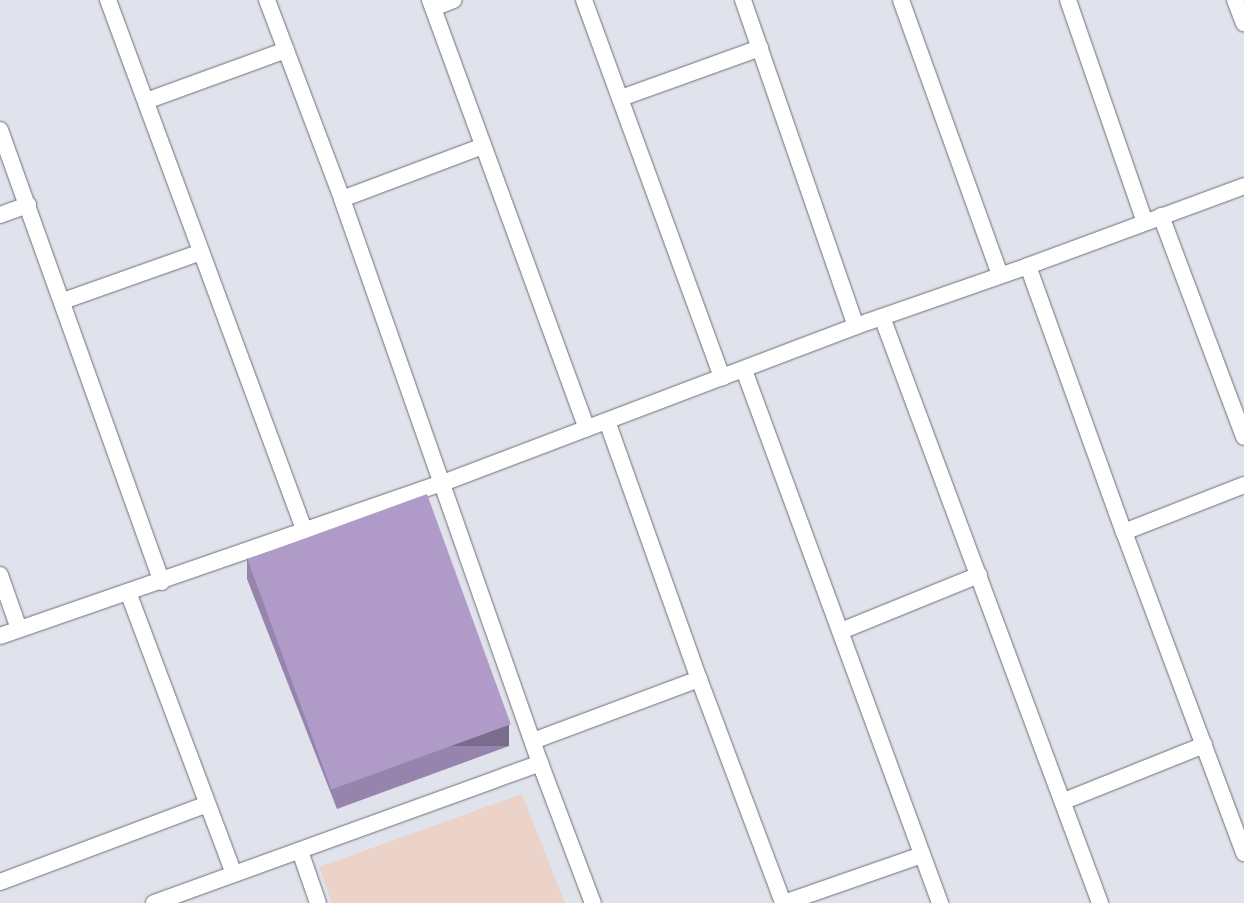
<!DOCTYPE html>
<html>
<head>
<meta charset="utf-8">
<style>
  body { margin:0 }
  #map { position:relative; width:1244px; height:903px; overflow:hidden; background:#e0e3ec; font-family:Signika,sans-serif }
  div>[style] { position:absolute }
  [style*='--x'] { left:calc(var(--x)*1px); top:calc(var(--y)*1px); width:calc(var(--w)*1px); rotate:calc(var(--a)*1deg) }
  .education>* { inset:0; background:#ebd3c9 }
  .roads { filter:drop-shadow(0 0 1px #6c6f77) drop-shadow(0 0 1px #6c6f77) }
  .street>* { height:16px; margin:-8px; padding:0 8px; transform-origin:8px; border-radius:8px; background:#fff }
  .wall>* { inset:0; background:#9684ac }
  .shaded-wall>* { inset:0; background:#7a6c8c; transform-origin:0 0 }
  .building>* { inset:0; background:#af9ac8; transform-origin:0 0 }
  span { translate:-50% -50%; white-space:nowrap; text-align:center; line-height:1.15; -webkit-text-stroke:5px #e0e3ec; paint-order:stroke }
</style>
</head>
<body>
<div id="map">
  <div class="education">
    <i style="clip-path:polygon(522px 794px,565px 903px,332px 903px,319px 867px)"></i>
  </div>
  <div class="roads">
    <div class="street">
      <i style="--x:108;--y:0;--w:567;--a:69.68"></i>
      <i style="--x:267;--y:0;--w:213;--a:69.3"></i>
      <i style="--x:342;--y:199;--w:598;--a:70.66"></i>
      <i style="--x:540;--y:763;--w:150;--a:69.3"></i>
      <i style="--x:430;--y:0;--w:456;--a:69.9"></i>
      <i style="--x:584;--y:0;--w:402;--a:69.9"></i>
      <i style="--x:743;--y:0;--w:345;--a:70.9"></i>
      <i style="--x:901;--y:0;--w:292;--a:70.2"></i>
      <i style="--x:1068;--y:0;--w:235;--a:70.9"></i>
      <i style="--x:1235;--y:0;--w:25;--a:69"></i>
      <i style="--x:433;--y:8;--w:22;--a:-21"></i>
      <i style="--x:621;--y:98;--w:148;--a:-19.8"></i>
      <i style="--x:146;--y:101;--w:149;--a:-20"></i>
      <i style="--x:0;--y:130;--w:480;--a:70.3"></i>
      <i style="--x:342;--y:199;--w:151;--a:-20.6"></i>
      <i style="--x:0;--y:215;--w:30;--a:-20"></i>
      <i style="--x:1161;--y:216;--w:236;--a:69.4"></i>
      <i style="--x:1028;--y:266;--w:283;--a:70.2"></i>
      <i style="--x:1124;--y:532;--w:343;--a:69.5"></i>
      <i style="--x:63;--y:301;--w:146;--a:-19.5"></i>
      <i style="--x:882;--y:317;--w:625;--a:69.59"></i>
      <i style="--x:744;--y:370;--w:568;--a:69.81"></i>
      <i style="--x:607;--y:421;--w:274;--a:70.4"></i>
      <i style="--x:699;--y:679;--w:239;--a:69.4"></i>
      <i style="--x:1124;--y:532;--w:129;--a:-21.4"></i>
      <i style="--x:0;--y:575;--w:57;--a:70.6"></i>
      <i style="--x:128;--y:592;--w:301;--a:69.4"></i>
      <i style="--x:841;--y:631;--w:149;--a:-22.1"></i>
      <i style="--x:0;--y:636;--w:469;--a:-19.1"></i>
      <i style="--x:443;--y:483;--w:442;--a:-20.8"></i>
      <i style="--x:856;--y:326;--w:182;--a:-19.2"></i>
      <i style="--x:1028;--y:266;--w:230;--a:-20.3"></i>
      <i style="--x:533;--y:741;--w:177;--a:-20.5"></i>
      <i style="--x:1064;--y:801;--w:151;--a:-21.8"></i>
      <i style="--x:300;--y:851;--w:55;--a:70.9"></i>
      <i style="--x:0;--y:882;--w:221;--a:-20.6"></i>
      <i style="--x:154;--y:903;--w:411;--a:-19.9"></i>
      <i style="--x:784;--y:903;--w:146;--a:-19.2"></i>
    </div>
  </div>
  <div class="wall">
    <i style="clip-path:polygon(247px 558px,509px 746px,337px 809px,247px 579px)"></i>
  </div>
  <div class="shaded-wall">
    <i style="left:509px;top:725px;width:21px;height:184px;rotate:90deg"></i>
  </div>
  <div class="building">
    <i style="left:427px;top:494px;width:245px;height:191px;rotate:70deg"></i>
  </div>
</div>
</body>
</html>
